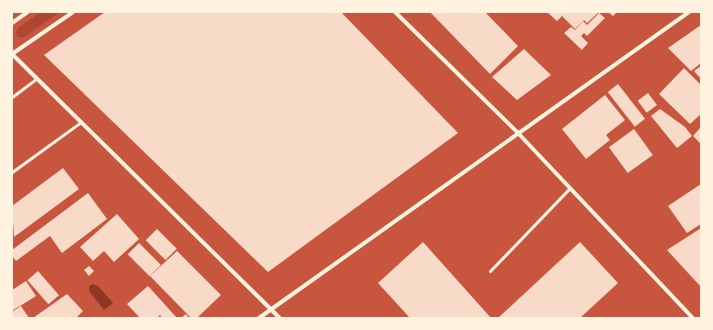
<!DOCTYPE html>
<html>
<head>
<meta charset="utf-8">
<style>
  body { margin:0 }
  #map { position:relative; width:713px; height:330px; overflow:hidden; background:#c8553d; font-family:"PT Sans",sans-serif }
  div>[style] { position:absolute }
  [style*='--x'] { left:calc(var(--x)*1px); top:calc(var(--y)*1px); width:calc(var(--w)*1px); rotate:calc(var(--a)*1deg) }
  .green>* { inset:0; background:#ae4732 }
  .water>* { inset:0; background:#8f3625 }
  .building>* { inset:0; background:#f7dbc8; transform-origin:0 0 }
  .service>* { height:3px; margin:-1.5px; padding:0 1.5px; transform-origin:1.5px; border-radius:1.5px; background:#fff3e0 }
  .minor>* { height:4px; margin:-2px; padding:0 2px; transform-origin:2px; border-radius:2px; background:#fff3e0 }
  span { translate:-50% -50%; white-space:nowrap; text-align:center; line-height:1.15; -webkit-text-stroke:3px #fff3e0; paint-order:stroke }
  .frame { position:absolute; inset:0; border:13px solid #fff3e0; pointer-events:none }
</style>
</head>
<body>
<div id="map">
  <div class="green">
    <i style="clip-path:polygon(41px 12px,60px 12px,24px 37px,19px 37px,16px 33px,18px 28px)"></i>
  </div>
  <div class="water">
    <i style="clip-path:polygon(92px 284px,98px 286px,113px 303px,104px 310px,89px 291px,89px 287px)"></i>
  </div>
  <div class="building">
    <i style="clip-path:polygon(105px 12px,341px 12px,458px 133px,268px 272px,44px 55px)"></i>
    <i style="clip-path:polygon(430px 12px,485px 12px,518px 46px,490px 74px)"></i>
    <i style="clip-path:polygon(547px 12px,599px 12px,587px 23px,584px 20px,575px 29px,562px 16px,557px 21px)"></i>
    <i style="clip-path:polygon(608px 12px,617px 12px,613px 16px)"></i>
    <i style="clip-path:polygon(599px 13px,605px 18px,587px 36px,584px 33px,581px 36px,588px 43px,582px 50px,564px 33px,571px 27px,575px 30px,583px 21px,587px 25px)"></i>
    <i style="clip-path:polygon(701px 25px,701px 63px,691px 71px,668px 48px)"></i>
    <i style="clip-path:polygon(524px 49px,551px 75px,517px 100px,492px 77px)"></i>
    <i style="clip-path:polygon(701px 66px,701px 79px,694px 71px)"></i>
    <i style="clip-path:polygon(684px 68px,701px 85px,701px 114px,690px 124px,659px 94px)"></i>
    <i style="left:618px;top:84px;width:44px;height:13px;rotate:52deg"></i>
    <i style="left:648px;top:93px;width:15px;height:13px;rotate:53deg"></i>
    <i style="clip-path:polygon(605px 95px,625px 120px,606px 135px,610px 140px,586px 159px,562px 129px)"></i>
    <i style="clip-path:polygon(660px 109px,685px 127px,692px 136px,677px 148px,651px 116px)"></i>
    <i style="clip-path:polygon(701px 127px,701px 144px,693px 136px)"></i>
    <i style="left:634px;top:129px;width:32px;height:31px;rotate:54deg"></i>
    <i style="clip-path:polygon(63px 168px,79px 189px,14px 237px,12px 206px)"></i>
    <i style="clip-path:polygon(701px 184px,701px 224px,687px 233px,668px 206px)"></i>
    <i style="clip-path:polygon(88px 193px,107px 219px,62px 253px,50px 236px,16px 261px,12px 256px,12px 250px)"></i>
    <i style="clip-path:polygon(117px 214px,139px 239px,114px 262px,104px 251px,93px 261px,80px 247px)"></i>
    <i style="clip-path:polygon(701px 228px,701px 287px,667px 250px)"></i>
    <i style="left:157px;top:229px;width:28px;height:16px;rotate:45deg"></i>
    <i style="clip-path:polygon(423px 242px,491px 318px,410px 318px,378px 283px)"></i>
    <i style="clip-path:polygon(580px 242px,618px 283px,580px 318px,498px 318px)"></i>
    <i style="left:139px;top:243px;width:31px;height:16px;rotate:45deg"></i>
    <i style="clip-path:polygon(177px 251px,221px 295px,197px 318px,191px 318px,150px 276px)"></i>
    <i style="clip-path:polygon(89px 266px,94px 271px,89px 276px,84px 270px)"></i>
    <i style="left:38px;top:271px;width:32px;height:14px;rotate:49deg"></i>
    <i style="clip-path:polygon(26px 281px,36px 296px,12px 311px,12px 290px)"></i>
    <i style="clip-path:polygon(148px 286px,177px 318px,162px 318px,160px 315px,157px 318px,140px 318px,127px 304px)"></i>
    <i style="clip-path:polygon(67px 294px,83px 311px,76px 318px,33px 318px)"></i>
    <i style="clip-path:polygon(21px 306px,29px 318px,12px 318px,12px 312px)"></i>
    <i style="clip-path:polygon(186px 314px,189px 318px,181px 318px)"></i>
  </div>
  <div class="service">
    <i style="--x:12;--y:97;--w:31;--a:-37"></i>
    <i style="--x:12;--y:172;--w:85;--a:-35.9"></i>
    <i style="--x:490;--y:271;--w:115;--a:-46.1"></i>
  </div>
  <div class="minor">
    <i style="--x:395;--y:12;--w:171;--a:44.5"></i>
    <i style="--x:517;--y:132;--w:256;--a:46.6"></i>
    <i style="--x:12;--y:23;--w:19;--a:-35"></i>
    <i style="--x:12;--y:54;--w:376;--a:44.6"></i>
    <i style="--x:12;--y:54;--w:74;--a:-34.5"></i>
    <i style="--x:259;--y:318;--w:528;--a:-35.44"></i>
  </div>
  <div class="frame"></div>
</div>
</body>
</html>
